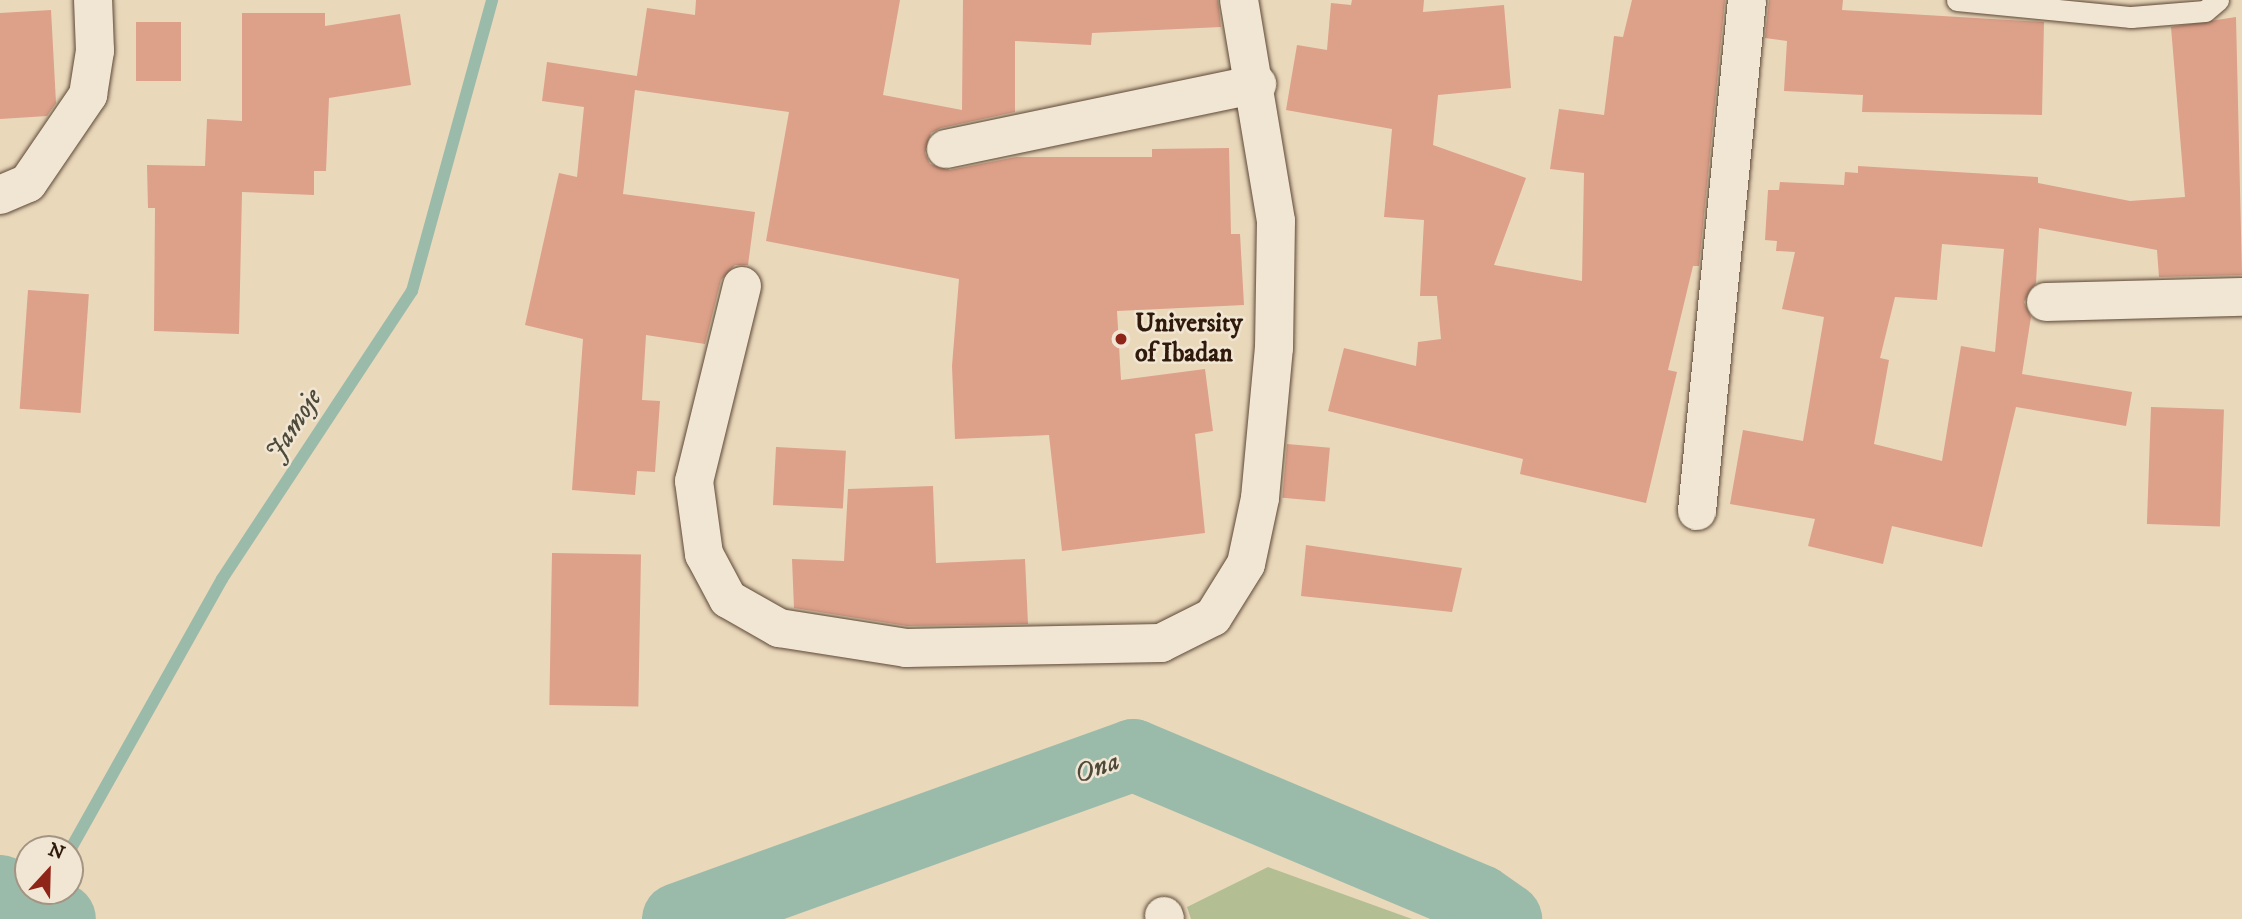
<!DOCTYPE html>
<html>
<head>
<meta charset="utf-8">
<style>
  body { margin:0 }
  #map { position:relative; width:2242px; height:919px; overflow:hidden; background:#ead8bb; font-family:"IM FELL DW Pica",serif }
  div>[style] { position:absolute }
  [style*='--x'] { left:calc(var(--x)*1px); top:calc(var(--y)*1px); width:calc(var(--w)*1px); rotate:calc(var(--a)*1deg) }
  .green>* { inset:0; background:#b3bf93 }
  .stream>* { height:12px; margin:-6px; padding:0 6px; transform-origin:6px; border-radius:6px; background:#9abbaa }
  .river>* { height:72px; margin:-36px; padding:0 36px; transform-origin:36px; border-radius:36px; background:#9abbaa }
  .building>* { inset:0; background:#dda089; transform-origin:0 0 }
  .roads { filter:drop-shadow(0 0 2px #5d4937) drop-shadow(0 0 2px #5d4937) }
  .service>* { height:21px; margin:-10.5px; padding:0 10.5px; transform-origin:10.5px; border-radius:10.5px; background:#f1e6d3 }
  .minor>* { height:38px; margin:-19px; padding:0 19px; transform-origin:19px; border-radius:19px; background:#f1e6d3 }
  .dots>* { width:19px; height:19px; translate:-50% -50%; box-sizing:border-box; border:4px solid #f1e6d3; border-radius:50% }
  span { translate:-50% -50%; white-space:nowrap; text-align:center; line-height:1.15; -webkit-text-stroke:5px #f1e6d3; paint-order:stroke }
  .poi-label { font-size:26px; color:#2e190b; font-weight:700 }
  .left { translate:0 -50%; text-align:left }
  .water-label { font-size:28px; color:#4e4a3b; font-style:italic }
  .north { position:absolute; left:14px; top:835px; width:70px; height:70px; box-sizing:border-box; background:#f1e6d3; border:2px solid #a39483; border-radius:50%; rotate:22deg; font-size:19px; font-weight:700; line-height:28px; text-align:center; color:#2e190b }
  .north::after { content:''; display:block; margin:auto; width:24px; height:32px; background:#8f2418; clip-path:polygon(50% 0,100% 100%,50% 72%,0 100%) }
</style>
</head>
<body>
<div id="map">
  <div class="green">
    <i style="clip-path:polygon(1268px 867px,1412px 919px,1191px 919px,1187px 907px)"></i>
  </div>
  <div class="stream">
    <i style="--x:70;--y:850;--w:311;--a:-60.7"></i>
    <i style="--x:222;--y:579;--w:345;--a:-56.6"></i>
    <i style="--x:412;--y:291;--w:302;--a:-74.6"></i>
    <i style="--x:39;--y:905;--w:16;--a:-60"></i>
  </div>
  <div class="river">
    <i style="--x:0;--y:891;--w:66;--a:25"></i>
    <i style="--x:678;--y:919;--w:484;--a:-19.8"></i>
    <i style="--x:1133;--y:755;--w:376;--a:22.8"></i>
    <i style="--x:1480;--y:901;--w:32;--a:35"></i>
  </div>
  <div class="building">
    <i style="clip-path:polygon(696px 0,900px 0,883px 95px,962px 110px,963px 0,1218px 0,1221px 27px,1092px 33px,1091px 45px,1015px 41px,1015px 112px,941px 128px,931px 133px,925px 153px,930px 164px,950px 170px,1016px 157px,1152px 157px,1152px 149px,1229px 148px,1231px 234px,1240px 234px,1244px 305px,1117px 311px,1121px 380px,1205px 369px,1213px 431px,1195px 434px,1205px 533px,1062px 551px,1049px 435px,955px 439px,952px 366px,959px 279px,766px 241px,789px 112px,635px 90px,623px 194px,755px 212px,748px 265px,735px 265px,721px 280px,705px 344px,646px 335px,642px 400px,660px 401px,655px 472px,637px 471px,635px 495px,572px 490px,583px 339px,525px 325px,559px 173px,577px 177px,584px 107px,542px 101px,547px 62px,637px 76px,635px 89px,647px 8px,695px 15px)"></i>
    <i style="clip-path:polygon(1352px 0,1424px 0,1423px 12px,1504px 5px,1511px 88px,1438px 95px,1433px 145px,1526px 178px,1494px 265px,1582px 281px,1584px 173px,1550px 169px,1559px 109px,1604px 115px,1614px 36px,1623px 37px,1632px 0,1725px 0,1699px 266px,1693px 266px,1668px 370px,1677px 372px,1646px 503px,1520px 474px,1523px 459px,1328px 411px,1344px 348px,1416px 366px,1418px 342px,1441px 339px,1437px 296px,1420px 296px,1424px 220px,1384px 217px,1392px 129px,1286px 110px,1297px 45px,1327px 50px,1331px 3px,1351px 5px)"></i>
    <i style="clip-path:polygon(1769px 0,1843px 0,1842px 10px,2044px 22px,2042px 115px,1862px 112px,1863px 95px,1784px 91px,1787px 41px,1765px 38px)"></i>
    <i style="clip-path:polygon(51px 10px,56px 103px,47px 116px,0 119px,0 13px)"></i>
    <i style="clip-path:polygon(242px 13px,325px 13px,325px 26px,400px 14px,411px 85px,329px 98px,326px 171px,314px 171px,314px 195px,242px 192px,239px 334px,154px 331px,155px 208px,148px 208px,147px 165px,205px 166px,207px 119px,242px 121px)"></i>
    <i style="clip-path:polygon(evenodd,2236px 17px,2242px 275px,2159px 277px,2157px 250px,2039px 228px,2036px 283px,2024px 302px,2031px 317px,2022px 374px,2132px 392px,2126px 426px,2016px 407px,1982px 547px,1892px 526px,1883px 564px,1808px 546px,1815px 519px,1730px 504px,1743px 430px,1803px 441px,1824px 317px,1782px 309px,1795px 252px,1776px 251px,1777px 241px,1765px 240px,1768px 190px,1779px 190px,1780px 182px,1844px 185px,1845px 172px,1858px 173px,1858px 166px,2038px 177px,2038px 183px,2130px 201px,2185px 197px,2171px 27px,2236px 17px,1942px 244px,2004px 249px,1995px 352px,1961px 346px,1942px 461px,1874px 444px,1889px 360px,1880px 358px,1895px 297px,1937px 300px,1942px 244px)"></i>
    <i style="left:181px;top:22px;width:59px;height:45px;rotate:90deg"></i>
    <i style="left:28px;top:290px;width:61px;height:119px;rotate:4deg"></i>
    <i style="left:2151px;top:407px;width:73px;height:117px;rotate:2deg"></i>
    <i style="left:1287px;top:444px;width:43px;height:54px;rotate:5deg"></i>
    <i style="left:776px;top:447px;width:70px;height:58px;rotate:3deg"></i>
    <i style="clip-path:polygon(933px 486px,936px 563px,1025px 559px,1028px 624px,907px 626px,794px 608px,792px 559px,844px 561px,848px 489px)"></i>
    <i style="clip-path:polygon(1306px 545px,1462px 568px,1452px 612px,1301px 596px)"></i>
    <i style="left:552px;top:553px;width:89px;height:152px;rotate:1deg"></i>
  </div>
  <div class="roads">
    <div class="service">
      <i style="--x:1957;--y:0;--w:175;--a:5.6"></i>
      <i style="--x:2131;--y:17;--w:74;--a:-4.6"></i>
      <i style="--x:2205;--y:11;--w:17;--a:-40"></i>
    </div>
    <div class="minor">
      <i style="--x:946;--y:149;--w:318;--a:-11.8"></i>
      <i style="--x:0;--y:195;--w:30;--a:-23"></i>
      <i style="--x:28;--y:183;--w:107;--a:-55.7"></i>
      <i style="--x:88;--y:95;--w:45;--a:-81"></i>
      <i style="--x:95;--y:51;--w:51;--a:-92.2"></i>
      <i style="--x:742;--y:286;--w:201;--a:103.8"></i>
      <i style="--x:694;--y:481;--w:74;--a:82.2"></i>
      <i style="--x:704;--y:554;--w:51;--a:61.9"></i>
      <i style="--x:728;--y:599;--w:59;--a:29.6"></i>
      <i style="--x:779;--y:628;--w:129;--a:8.9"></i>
      <i style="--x:906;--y:648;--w:255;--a:-1.1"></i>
      <i style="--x:1161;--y:643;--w:58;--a:-26.6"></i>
      <i style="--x:1213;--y:617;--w:62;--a:-58.1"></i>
      <i style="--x:1246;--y:564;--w:67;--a:-78"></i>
      <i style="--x:1260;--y:498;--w:151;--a:-84.7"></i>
      <i style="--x:1274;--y:348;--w:127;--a:-89.1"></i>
      <i style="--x:1276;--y:221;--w:224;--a:-99.5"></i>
      <i style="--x:2046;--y:302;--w:196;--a:-1.5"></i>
      <i style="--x:1697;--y:511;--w:513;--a:-84.41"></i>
      <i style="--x:1164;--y:916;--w:3;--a:72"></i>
    </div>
  </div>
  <div class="dots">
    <i style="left:1121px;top:339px;background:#8f2418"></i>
  </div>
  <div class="poi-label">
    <span class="left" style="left:1135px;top:339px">University<br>of Ibadan</span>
  </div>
  <div class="water-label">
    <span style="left:294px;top:425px;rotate:-57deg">Jamoje</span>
    <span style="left:1097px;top:768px;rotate:-20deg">Ona</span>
  </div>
  <div class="north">N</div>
</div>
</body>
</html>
